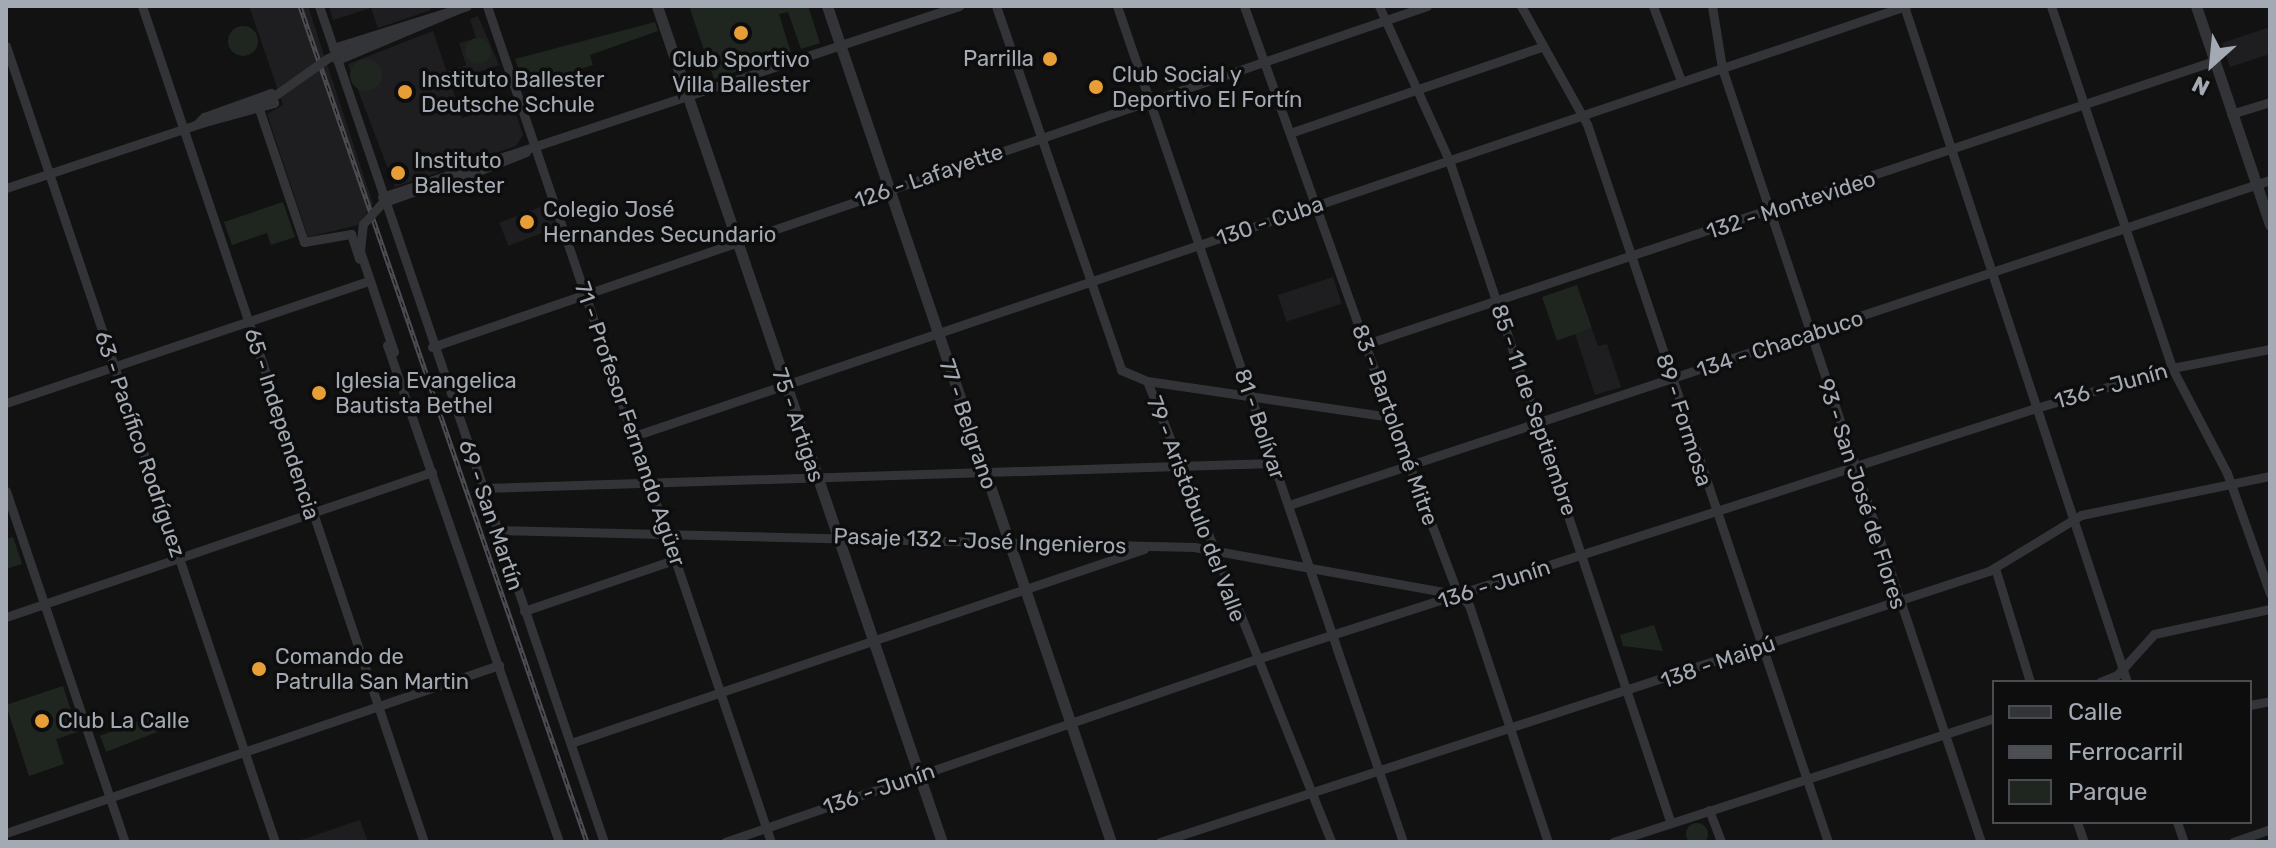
<!DOCTYPE html>
<html>
<head>
<meta charset="utf-8">
<style>
  body { margin:0 }
  #map { position:relative; width:2276px; height:848px; overflow:hidden; background:#121213; font-family:Rubik,sans-serif }
  div>[style] { position:absolute }
  [style*='--x'] { left:calc(var(--x)*1px); top:calc(var(--y)*1px); width:calc(var(--w)*1px); rotate:calc(var(--a)*1deg) }
  .built>* { inset:0; background:#1e1e20; transform-origin:0 0 }
  .green>* { inset:0; background:#1f261f; transform-origin:0 0 }
  .round { border-radius:50% }
  .minor>* { height:9px; margin:-4.5px; padding:0 4.5px; transform-origin:4.5px; border-radius:4.5px; background:#333438 }
  .tertiary>* { height:11px; margin:-5.5px; padding:0 5.5px; transform-origin:5.5px; border-radius:5.5px; background:#333438 }
  .rail>* { height:5px; margin-top:-2.5px; transform-origin:0; background:repeating-linear-gradient(90deg,#0d0d0e 0 6px,#4c4e53 0 12px); box-sizing:border-box; border-block:2px solid #4c4e53 }
  .minor-bridge>* { height:9px; margin:-4.5px; padding:0 4.5px; transform-origin:4.5px; border-radius:4.5px; background:#333438 }
  .dots>* { width:22px; height:22px; translate:-50% -50%; box-sizing:border-box; border:4px solid #0d0d0e; border-radius:50% }
  span { translate:-50% -50%; white-space:nowrap; text-align:center; line-height:1.15; -webkit-text-stroke:7px #0d0d0e; paint-order:stroke }
  .poi-label { font-size:22px; color:#a4aab3 }
  .right { translate:-100% -50%; text-align:right }
  .left { translate:0 -50%; text-align:left }
  .street-label { font-size:22px; color:#a4aab3 }
  .frame { position:absolute; inset:0; border:8px solid #a4aab3; pointer-events:none }
  .legend { position:absolute; left:1992px; top:680px; width:260px; height:144px; box-sizing:border-box; background:#0d0d0e; border:2px solid #494c50; margin:0; padding:10px 14px; list-style:none; font-size:24px; color:#a4aab3 }
  .legend li { display:flex; align-items:center; gap:16px; height:40px }
  .legend b { width:40px; border:2px solid #494c50 }
  .north { position:absolute; left:2172px; top:24px; width:80px; height:80px; -webkit-text-stroke:6px #0d0d0e; paint-order:stroke; rotate:207deg; font-size:22px; font-weight:700; line-height:32px; text-align:center; color:#a4aab3 }
  .north::after { content:''; display:block; margin:auto; width:28px; height:36px; background:#a4aab3; clip-path:polygon(50% 0,100% 100%,50% 72%,0 100%) }
</style>
</head>
<body>
<div id="map">
  <div class="built">
    <i style="clip-path:polygon(249px 6px,308px 6px,373px 204px,358px 225px,308px 237px,267px 114px,283px 105px)"></i>
    <i style="clip-path:polygon(329px 6px,429px 6px,431px 10px,378px 28px,371px 8px,333px 20px)"></i>
    <i style="clip-path:polygon(478px 16px,499px 65px,450px 82px,462px 118px,512px 102px,523px 135px,516px 146px,395px 187px,348px 64px,433px 31px,447px 72px,466px 65px,459px 43px,476px 38px,470px 19px)"></i>
    <i style="clip-path:polygon(2270px 27px,2270px 54px,2230px 67px,2222px 43px)"></i>
    <i style="left:548px;top:204px;width:25px;height:52px;rotate:69deg"></i>
    <i style="left:1333px;top:277px;width:28px;height:58px;rotate:72deg"></i>
    <i style="clip-path:polygon(1592px 329px,1598px 346px,1607px 344px,1621px 387px,1595px 395px,1575px 334px)"></i>
    <i style="clip-path:polygon(360px 820px,368px 842px,295px 842px)"></i>
  </div>
  <div class="green">
    <i style="clip-path:polygon(689px 6px,808px 6px,820px 43px,801px 49px,788px 12px,779px 14px,791px 53px,714px 79px)"></i>
    <i style="clip-path:polygon(655px 22px,658px 31px,590px 55px,593px 65px,525px 87px,515px 59px)"></i>
    <i class="round" style="left:228px;top:26px;width:30px;height:30px"></i>
    <i class="round" style="left:465px;top:38px;width:26px;height:26px"></i>
    <i class="round" style="left:350px;top:59px;width:32px;height:32px"></i>
    <i style="clip-path:polygon(283px 202px,295px 237px,271px 245px,267px 233px,232px 245px,224px 222px)"></i>
    <i style="left:1577px;top:285px;width:46px;height:37px;rotate:71deg"></i>
    <i style="clip-path:polygon(13px 537px,22px 564px,6px 569px,6px 539px)"></i>
    <i style="clip-path:polygon(1654px 625px,1663px 651px,1623px 646px,1620px 635px)"></i>
    <i style="clip-path:polygon(63px 686px,78px 732px,56px 739px,64px 764px,29px 776px,6px 705px)"></i>
    <i style="left:157px;top:714px;width:17px;height:61px;rotate:69deg"></i>
    <i class="round" style="left:1686px;top:823px;width:22px;height:22px"></i>
  </div>
  <div class="minor">
    <i style="--x:142;--y:6;--w:882;--a:71.36"></i>
    <i style="--x:319;--y:6;--w:883;--a:71.18"></i>
    <i style="--x:487;--y:6;--w:883;--a:71.24"></i>
    <i style="--x:996;--y:6;--w:385;--a:71"></i>
    <i style="--x:1121;--y:370;--w:28;--a:23"></i>
    <i style="--x:1147;--y:381;--w:496;--a:68.2"></i>
    <i style="--x:1117;--y:6;--w:884;--a:71.11"></i>
    <i style="--x:1244;--y:6;--w:436;--a:70.3"></i>
    <i style="--x:1391;--y:417;--w:184;--a:69.3"></i>
    <i style="--x:1456;--y:589;--w:21;--a:51"></i>
    <i style="--x:1469;--y:605;--w:250;--a:71.6"></i>
    <i style="--x:1379;--y:6;--w:169;--a:65.6"></i>
    <i style="--x:1449;--y:160;--w:697;--a:71.51"></i>
    <i style="--x:1521;--y:6;--w:135;--a:60.8"></i>
    <i style="--x:1587;--y:124;--w:757;--a:71.45"></i>
    <i style="--x:1653;--y:6;--w:80;--a:69.5"></i>
    <i style="--x:1712;--y:6;--w:63;--a:80.8"></i>
    <i style="--x:1722;--y:68;--w:816;--a:71.5"></i>
    <i style="--x:1904;--y:6;--w:712;--a:71.74"></i>
    <i style="--x:2051;--y:6;--w:382;--a:71.5"></i>
    <i style="--x:2172;--y:368;--w:119;--a:62.4"></i>
    <i style="--x:2227;--y:473;--w:128;--a:70.4"></i>
    <i style="--x:6;--y:46;--w:840;--a:71.33"></i>
    <i style="--x:333;--y:48;--w:140;--a:-17.4"></i>
    <i style="--x:337;--y:60;--w:137;--a:-22.8"></i>
    <i style="--x:271;--y:93;--w:10;--a:73"></i>
    <i style="--x:274;--y:103;--w:80;--a:164.7"></i>
    <i style="--x:197;--y:124;--w:10;--a:-45"></i>
    <i style="--x:204;--y:117;--w:71;--a:-19.7"></i>
    <i style="--x:259;--y:109;--w:140;--a:71.3"></i>
    <i style="--x:304;--y:242;--w:48;--a:-9.7"></i>
    <i style="--x:351;--y:234;--w:26;--a:72"></i>
    <i style="--x:2231;--y:114;--w:41;--a:-17.1"></i>
    <i style="--x:1290;--y:133;--w:268;--a:-18.9"></i>
    <i style="--x:6;--y:188;--w:273;--a:-18.4"></i>
    <i style="--x:433;--y:189;--w:100;--a:-21.7"></i>
    <i style="--x:382;--y:197;--w:608;--a:-18.32"></i>
    <i style="--x:1366;--y:344;--w:894;--a:-18.46"></i>
    <i style="--x:387;--y:345;--w:526;--a:70.91"></i>
    <i style="--x:432;--y:347;--w:1052;--a:-18.92"></i>
    <i style="--x:1147;--y:381;--w:247;--a:8.4"></i>
    <i style="--x:6;--y:403;--w:380;--a:-18.6"></i>
    <i style="--x:634;--y:436;--w:1343;--a:-18.68"></i>
    <i style="--x:482;--y:488;--w:792;--a:-1.81"></i>
    <i style="--x:6;--y:491;--w:371;--a:71.3"></i>
    <i style="--x:1289;--y:505;--w:1033;--a:-18.33"></i>
    <i style="--x:496;--y:530;--w:698;--a:1.4"></i>
    <i style="--x:1194;--y:547;--w:266;--a:10.2"></i>
    <i style="--x:1995;--y:568;--w:119;--a:72.9"></i>
    <i style="--x:524;--y:611;--w:162;--a:-18.8"></i>
    <i style="--x:6;--y:617;--w:450;--a:-18.8"></i>
    <i style="--x:2100;--y:682;--w:18;--a:-22"></i>
    <i style="--x:2117;--y:675;--w:55;--a:-47.9"></i>
    <i style="--x:2154;--y:634;--w:119;--a:-12.2"></i>
    <i style="--x:2250;--y:705;--w:20;--a:-11"></i>
    <i style="--x:571;--y:743;--w:605;--a:-18.7"></i>
    <i style="--x:1709;--y:810;--w:34;--a:69"></i>
    <i style="--x:2077;--y:822;--w:21;--a:71"></i>
    <i style="--x:2177;--y:822;--w:21;--a:71"></i>
    <i style="--x:6;--y:833;--w:521;--a:-18.82"></i>
    <i style="--x:725;--y:842;--w:559;--a:-18.99"></i>
    <i style="--x:1254;--y:660;--w:822;--a:-17.86"></i>
    <i style="--x:2036;--y:408;--w:142;--a:-16.4"></i>
    <i style="--x:2172;--y:368;--w:100;--a:-11"></i>
    <i style="--x:1160;--y:842;--w:872;--a:-18.1"></i>
    <i style="--x:1989;--y:571;--w:108;--a:-31.3"></i>
    <i style="--x:2081;--y:515;--w:193;--a:-11.7"></i>
    <i style="--x:1613;--y:842;--w:401;--a:-18"></i>
    <i style="--x:2233;--y:842;--w:39;--a:-19"></i>
  </div>
  <div class="tertiary">
    <i style="--x:657;--y:6;--w:883;--a:71.18"></i>
    <i style="--x:827;--y:6;--w:883;--a:71.24"></i>
    <i style="--x:2196;--y:6;--w:231;--a:71.3"></i>
  </div>
  <div class="rail">
    <i style="--x:300;--y:6;--w:884;--a:71.05"></i>
  </div>
  <div class="minor-bridge">
    <i style="--x:267;--y:101;--w:75;--a:-35.2"></i>
    <i style="--x:328;--y:58;--w:80;--a:-20.5"></i>
    <i style="--x:394;--y:352;--w:107;--a:-108.6"></i>
    <i style="--x:360;--y:251;--w:27;--a:-84"></i>
    <i style="--x:363;--y:224;--w:28;--a:-48"></i>
    <i style="--x:382;--y:203;--w:71;--a:-19.7"></i>
  </div>
  <div class="dots">
    <i style="left:741px;top:33px;background:#e79e36"></i>
    <i style="left:1050px;top:59px;background:#e79e36"></i>
    <i style="left:1096px;top:87px;background:#e79e36"></i>
    <i style="left:405px;top:92px;background:#e79e36"></i>
    <i style="left:398px;top:173px;background:#e79e36"></i>
    <i style="left:527px;top:222px;background:#e79e36"></i>
    <i style="left:319px;top:393px;background:#e79e36"></i>
    <i style="left:259px;top:669px;background:#e79e36"></i>
    <i style="left:42px;top:721px;background:#e79e36"></i>
  </div>
  <div class="poi-label">
    <span style="left:741px;top:72px">Club Sportivo<br>Villa Ballester</span>
    <span class="right" style="left:1034px;top:59px">Parrilla</span>
    <span class="left" style="left:1112px;top:87px">Club Social y<br>Deportivo El Fortín</span>
    <span class="left" style="left:421px;top:92px">Instituto Ballester<br>Deutsche Schule</span>
    <span class="left" style="left:414px;top:173px">Instituto<br>Ballester</span>
    <span class="left" style="left:543px;top:222px">Colegio José<br>Hernandes Secundario</span>
    <span class="left" style="left:335px;top:393px">Iglesia Evangelica<br>Bautista Bethel</span>
    <span class="left" style="left:275px;top:669px">Comando de<br>Patrulla San Martin</span>
    <span class="left" style="left:58px;top:721px">Club La Calle</span>
  </div>
  <div class="street-label">
    <span style="left:929px;top:176px;rotate:-19deg">126 - Lafayette</span>
    <span style="left:1791px;top:205px;rotate:-18deg">132 - Montevideo</span>
    <span style="left:1270px;top:221px;rotate:-19deg">130 - Cuba</span>
    <span style="left:1780px;top:344px;rotate:-18deg">134 - Chacabuco</span>
    <span style="left:2111px;top:386px;rotate:-16deg">136 - Junín</span>
    <span style="left:1534px;top:410px;rotate:71deg">85 - 11 de Septiembre</span>
    <span style="left:1684px;top:420px;rotate:72deg">89 - Formosa</span>
    <span style="left:282px;top:424px;rotate:72deg">65 - Independencia</span>
    <span style="left:630px;top:424px;rotate:71deg">71 - Profesor Fernando Agüer</span>
    <span style="left:968px;top:424px;rotate:71deg">77 - Belgrano</span>
    <span style="left:1260px;top:424px;rotate:71deg">81 - Bolívar</span>
    <span style="left:798px;top:425px;rotate:71deg">75 - Artigas</span>
    <span style="left:1395px;top:425px;rotate:70deg">83 - Bartolomé Mitre</span>
    <span style="left:140px;top:444px;rotate:71deg">63 - Pacífico Rodríguez</span>
    <span style="left:1862px;top:494px;rotate:72deg">93 - San José de Flores</span>
    <span style="left:1196px;top:509px;rotate:69deg">79 - Aristóbulo del Valle</span>
    <span style="left:491px;top:515px;rotate:71deg">69 - San Martín</span>
    <span style="left:980px;top:541px;rotate:2deg">Pasaje 132 - José Ingenieros</span>
    <span style="left:1494px;top:584px;rotate:-18deg">136 - Junín</span>
    <span style="left:1718px;top:662px;rotate:-19deg">138 - Maipú</span>
    <span style="left:879px;top:789px;rotate:-19deg">136 - Junín</span>
  </div>
  <div class="frame"></div>
  <ul class="legend">
  <li><b style="height:10px;background:#333438"></b>Calle</li>
  <li><b style="height:10px;background:#4c4e53"></b>Ferrocarril</li>
  <li><b style="height:22px;background:#1f261f"></b>Parque</li>
  </ul>
  <div class="north">N</div>
</div>
</body>
</html>
